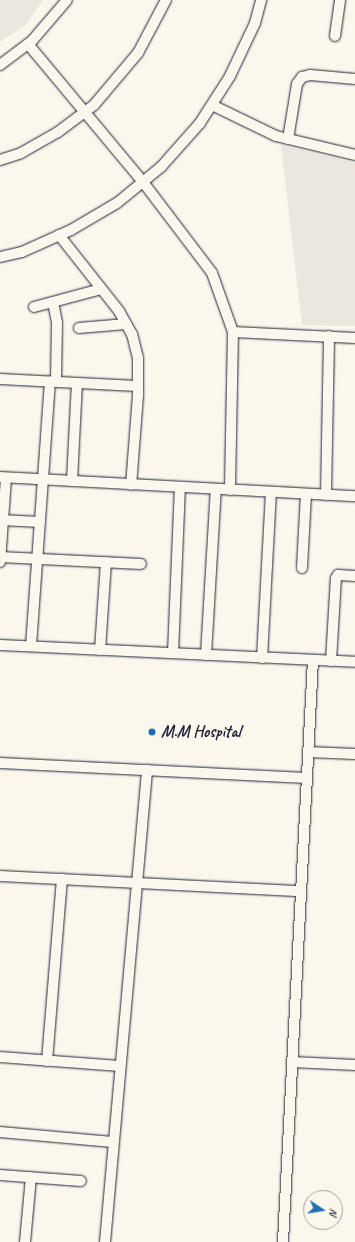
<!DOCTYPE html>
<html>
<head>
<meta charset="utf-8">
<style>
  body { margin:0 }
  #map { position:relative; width:355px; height:1242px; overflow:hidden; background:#fbf7ec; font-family:Caveat,sans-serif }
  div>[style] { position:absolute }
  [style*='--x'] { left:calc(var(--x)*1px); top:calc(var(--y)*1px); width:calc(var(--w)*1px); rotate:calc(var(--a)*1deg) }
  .built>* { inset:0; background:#ebe7df }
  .roads { filter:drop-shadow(0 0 1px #22223b) drop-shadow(0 0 1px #22223b) }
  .minor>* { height:10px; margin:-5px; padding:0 5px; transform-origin:5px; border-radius:5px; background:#fbf7ec }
  .dots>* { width:11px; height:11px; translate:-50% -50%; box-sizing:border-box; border:2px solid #fbf7ec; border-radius:50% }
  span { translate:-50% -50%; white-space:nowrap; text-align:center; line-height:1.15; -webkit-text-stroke:4px #fbf7ec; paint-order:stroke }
  .poi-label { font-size:17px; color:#22223b; font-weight:700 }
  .left { translate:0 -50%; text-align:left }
  .north { position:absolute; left:303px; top:1190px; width:40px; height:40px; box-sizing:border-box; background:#fbf7ec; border:1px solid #a4a2a5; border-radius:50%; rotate:102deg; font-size:11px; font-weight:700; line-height:16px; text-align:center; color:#22223b }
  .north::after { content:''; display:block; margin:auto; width:14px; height:18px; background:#1f6fb2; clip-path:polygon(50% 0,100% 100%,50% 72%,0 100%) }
</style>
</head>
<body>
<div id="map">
  <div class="built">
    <i style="clip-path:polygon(0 0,43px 0,25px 26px,0 42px)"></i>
    <i style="clip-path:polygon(281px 145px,355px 163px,355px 326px,302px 325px)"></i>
  </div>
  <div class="roads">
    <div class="minor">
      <i style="--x:335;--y:36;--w:36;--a:-82"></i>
      <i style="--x:28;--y:44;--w:180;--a:50.2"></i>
      <i style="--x:143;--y:182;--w:114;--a:52.8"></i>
      <i style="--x:212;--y:273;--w:63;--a:70.4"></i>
      <i style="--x:233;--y:332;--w:158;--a:91.1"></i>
      <i style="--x:0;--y:65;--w:39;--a:-37"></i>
      <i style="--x:31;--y:42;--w:55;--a:-49.4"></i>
      <i style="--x:212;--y:105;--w:71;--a:25.8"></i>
      <i style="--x:276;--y:136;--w:81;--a:13.5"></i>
      <i style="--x:288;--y:139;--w:56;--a:-80.7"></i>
      <i style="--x:297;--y:84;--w:9;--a:-54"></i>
      <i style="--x:302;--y:77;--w:8;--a:-14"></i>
      <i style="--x:310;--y:75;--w:45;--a:5.1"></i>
      <i style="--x:0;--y:160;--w:22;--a:-18"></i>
      <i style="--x:21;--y:153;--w:43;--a:-29.6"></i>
      <i style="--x:58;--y:132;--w:45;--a:-36.9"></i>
      <i style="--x:94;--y:105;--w:68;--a:-49.8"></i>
      <i style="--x:138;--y:53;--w:60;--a:-62.2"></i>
      <i style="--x:59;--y:235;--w:97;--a:51.7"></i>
      <i style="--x:119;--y:311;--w:26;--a:61"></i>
      <i style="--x:132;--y:334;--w:25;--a:76"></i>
      <i style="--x:138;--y:358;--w:37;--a:90"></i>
      <i style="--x:138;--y:395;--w:90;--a:94.4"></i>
      <i style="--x:0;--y:257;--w:23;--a:-13"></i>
      <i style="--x:22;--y:252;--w:54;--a:-24.2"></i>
      <i style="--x:71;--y:230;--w:53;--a:-30.4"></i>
      <i style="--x:117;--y:203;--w:57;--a:-39.3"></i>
      <i style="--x:161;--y:167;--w:59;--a:-48.4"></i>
      <i style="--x:200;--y:123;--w:56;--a:-57.4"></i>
      <i style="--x:230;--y:76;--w:59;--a:-64.7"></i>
      <i style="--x:255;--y:23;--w:24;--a:-75"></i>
      <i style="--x:53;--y:302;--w:20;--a:79"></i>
      <i style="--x:57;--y:322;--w:60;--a:91"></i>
      <i style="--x:34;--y:307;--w:69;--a:-15"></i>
      <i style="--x:79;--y:328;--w:47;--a:-4.9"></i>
      <i style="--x:233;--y:332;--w:122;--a:2.8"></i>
      <i style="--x:0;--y:379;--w:137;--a:2.9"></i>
      <i style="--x:0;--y:477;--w:356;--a:3.1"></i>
      <i style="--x:72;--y:481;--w:98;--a:-87.1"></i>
      <i style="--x:326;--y:495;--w:159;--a:-88.9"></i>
      <i style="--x:0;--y:520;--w:40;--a:2.9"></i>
      <i style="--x:0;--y:557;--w:141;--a:2.8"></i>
      <i style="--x:0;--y:562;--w:84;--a:-85.9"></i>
      <i style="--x:302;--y:568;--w:74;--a:-86.9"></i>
      <i style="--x:0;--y:645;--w:355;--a:2.7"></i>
      <i style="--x:31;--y:646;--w:265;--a:-85.9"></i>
      <i style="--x:100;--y:650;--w:88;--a:-86.1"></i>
      <i style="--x:173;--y:653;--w:166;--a:-87.6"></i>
      <i style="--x:206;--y:655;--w:166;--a:-86.6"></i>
      <i style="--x:262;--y:658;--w:166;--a:-86.9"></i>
      <i style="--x:331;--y:661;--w:83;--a:-86.6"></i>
      <i style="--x:336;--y:578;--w:4;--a:-56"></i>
      <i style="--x:338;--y:575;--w:17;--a:3"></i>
      <i style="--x:308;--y:752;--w:47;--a:2.4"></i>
      <i style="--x:0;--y:763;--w:307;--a:2.8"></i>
      <i style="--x:0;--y:876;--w:301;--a:2.9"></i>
      <i style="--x:0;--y:1057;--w:120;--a:4.3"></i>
      <i style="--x:47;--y:1061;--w:183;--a:-85.3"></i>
      <i style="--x:292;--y:1062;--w:63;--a:2.7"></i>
      <i style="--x:0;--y:1132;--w:113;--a:5.1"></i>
      <i style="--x:0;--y:1175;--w:81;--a:4.2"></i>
      <i style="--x:25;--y:1242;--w:65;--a:-84.7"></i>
      <i style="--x:105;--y:1242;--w:474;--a:-84.9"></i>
      <i style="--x:283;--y:1242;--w:583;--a:-87.05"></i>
    </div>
  </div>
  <div class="dots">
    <i style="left:152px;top:732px;background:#1f6fb2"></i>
  </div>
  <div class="poi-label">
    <span class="left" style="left:161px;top:732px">M.M Hospital</span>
  </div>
  <div class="north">N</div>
</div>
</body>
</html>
